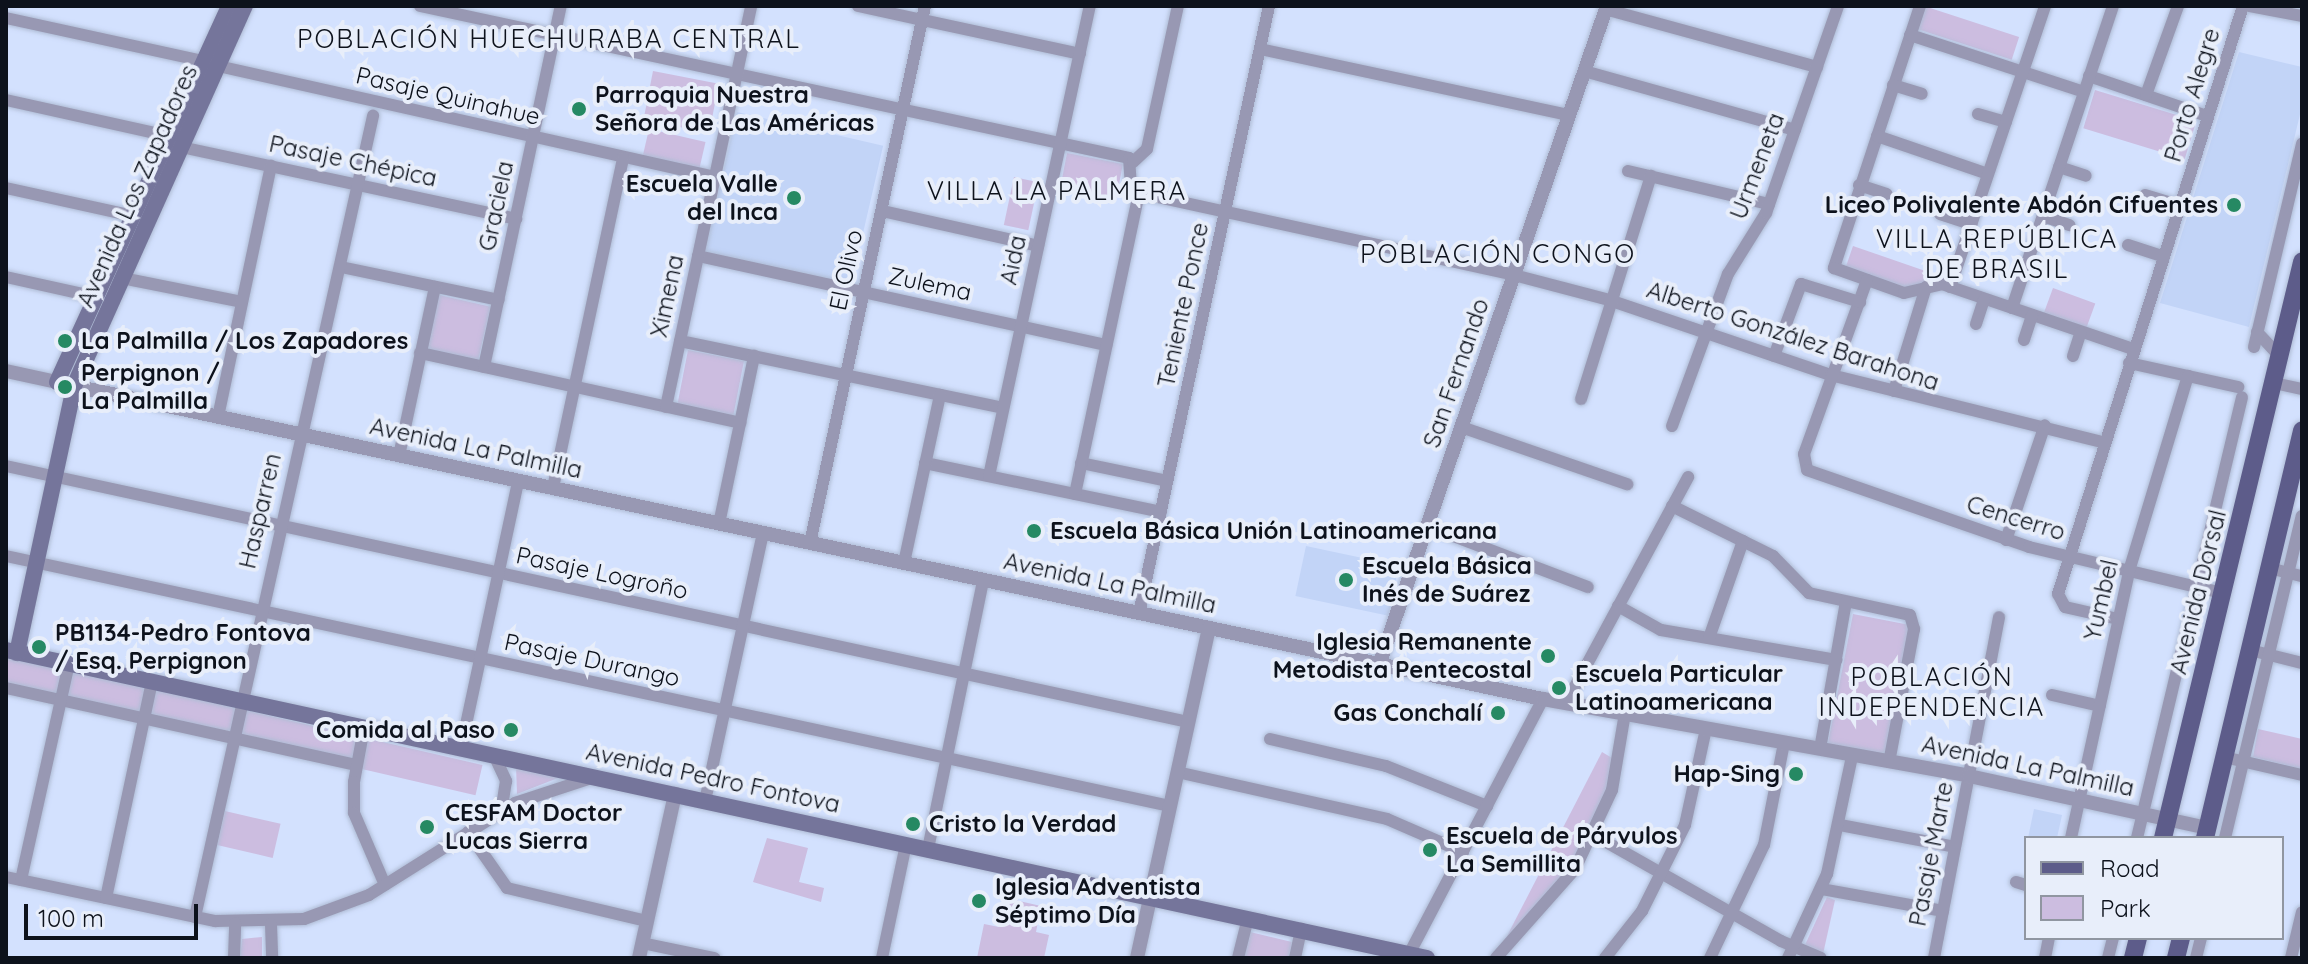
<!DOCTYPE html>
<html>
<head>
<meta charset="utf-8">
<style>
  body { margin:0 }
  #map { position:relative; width:2308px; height:964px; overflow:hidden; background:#d3e1fe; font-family:Quicksand,sans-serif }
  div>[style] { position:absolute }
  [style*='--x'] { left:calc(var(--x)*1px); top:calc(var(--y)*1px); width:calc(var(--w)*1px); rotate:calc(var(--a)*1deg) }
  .built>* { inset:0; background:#c2d4f7; transform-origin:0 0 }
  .green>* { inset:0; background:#ccbde0; transform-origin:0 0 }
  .roads { filter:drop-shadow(0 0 2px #afbcd5) drop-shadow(0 0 2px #afbcd5) }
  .minor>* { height:12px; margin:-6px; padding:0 6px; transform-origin:6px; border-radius:6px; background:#9898b3 }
  .tertiary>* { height:14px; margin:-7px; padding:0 7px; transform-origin:7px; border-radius:7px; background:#9898b3 }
  .secondary>* { height:16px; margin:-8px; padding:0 8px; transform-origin:8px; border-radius:8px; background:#75759b }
  .primary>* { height:18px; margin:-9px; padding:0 9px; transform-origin:9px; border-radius:9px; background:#5d5c8a }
  .dots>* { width:22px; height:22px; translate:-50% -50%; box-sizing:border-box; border:4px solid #e8eefa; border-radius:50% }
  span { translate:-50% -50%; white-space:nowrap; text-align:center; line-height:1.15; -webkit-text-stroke:8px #e8eefa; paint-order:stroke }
  .poi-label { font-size:24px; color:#0d121c; font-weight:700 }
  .left { translate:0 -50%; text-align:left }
  .right { translate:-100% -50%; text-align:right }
  .street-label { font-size:24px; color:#0d121c }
  .neighbourhood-label { font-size:26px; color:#0d121c; letter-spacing:2px }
  .frame { position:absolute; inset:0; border:8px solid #0d121c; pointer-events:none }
  .legend { position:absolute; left:2024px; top:836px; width:260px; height:104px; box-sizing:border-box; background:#e8eefa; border:2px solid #9096a1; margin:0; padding:10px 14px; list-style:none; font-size:24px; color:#0d121c }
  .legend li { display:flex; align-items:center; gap:16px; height:40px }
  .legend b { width:40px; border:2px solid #9096a1 }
  .scale { position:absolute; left:24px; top:904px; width:174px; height:36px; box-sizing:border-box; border:4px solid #0d121c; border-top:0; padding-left:10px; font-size:24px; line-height:28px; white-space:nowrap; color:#0d121c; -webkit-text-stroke:6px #e8eefa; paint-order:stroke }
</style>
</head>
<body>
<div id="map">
  <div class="built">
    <i style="clip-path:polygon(2239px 52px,2302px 67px,2302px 106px,2249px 327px,2160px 303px)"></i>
    <i style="left:737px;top:112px;width:150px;height:144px;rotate:13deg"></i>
    <i style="left:1306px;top:546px;width:95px;height:51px;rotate:12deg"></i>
    <i style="clip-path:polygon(2034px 809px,2062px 815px,2057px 838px,2028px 838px)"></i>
  </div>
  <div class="green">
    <i style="left:1924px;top:6px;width:100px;height:24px;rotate:18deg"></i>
    <i style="left:653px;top:71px;width:67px;height:50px;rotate:11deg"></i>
    <i style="left:2095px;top:90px;width:106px;height:40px;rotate:17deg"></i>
    <i style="left:649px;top:129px;width:58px;height:27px;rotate:13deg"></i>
    <i style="left:1067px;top:153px;width:57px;height:35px;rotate:11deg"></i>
    <i style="left:1014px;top:177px;width:25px;height:49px;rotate:12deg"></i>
    <i style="left:1853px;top:246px;width:85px;height:23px;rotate:19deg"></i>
    <i style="left:2053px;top:288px;width:45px;height:27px;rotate:20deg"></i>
    <i style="left:435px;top:294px;width:57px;height:56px;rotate:13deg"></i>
    <i style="left:688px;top:350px;width:57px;height:56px;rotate:11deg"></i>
    <i style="left:1853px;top:614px;width:58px;height:132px;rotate:11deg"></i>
    <i style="left:6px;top:655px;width:489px;height:31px;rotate:13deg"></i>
    <i style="clip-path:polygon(2258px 729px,2302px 739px,2302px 769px,2253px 757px)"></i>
    <i style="clip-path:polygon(1602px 752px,1612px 758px,1608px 786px,1569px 869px,1506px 938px)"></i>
    <i style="clip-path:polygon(516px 766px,563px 776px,517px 794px)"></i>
    <i style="left:225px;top:811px;width:57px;height:35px;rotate:13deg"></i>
    <i style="clip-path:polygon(767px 838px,808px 848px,799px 882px,824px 888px,821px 902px,753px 882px)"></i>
    <i style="clip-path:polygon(1827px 897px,1835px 900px,1823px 954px,1804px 947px)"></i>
    <i style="clip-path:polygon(1006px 898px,1041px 906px,1036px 932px,1049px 935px,1044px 958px,977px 958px,984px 924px,999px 927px)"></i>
    <i style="clip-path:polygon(1250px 932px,1292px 942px,1289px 958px,1244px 958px)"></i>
    <i style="clip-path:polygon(262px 937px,262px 958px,240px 958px,242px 939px)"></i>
  </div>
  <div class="roads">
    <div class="minor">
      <i style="--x:420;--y:6;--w:725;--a:12.1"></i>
      <i style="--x:1129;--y:158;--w:29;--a:86"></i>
      <i style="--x:1131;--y:187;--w:10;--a:37"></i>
      <i style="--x:1139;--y:193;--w:384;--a:12.3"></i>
      <i style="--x:1514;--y:275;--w:98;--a:14.7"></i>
      <i style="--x:1609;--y:300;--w:234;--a:18.7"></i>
      <i style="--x:1831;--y:375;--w:282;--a:13.9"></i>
      <i style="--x:858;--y:6;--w:227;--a:12.2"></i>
      <i style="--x:1920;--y:6;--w:276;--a:108.2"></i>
      <i style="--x:1834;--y:268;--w:74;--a:19.7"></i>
      <i style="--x:1904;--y:293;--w:39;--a:-13"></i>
      <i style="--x:1942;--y:284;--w:202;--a:18.8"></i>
      <i style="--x:2249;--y:6;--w:54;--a:10.7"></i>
      <i style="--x:1605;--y:9;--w:220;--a:15.3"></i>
      <i style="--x:6;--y:18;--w:203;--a:12.3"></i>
      <i style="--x:1910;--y:35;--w:183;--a:18.1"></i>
      <i style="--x:1260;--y:49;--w:316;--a:12.1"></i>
      <i style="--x:218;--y:66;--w:509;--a:12.59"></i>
      <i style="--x:1584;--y:71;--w:219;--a:15.6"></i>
      <i style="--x:2089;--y:76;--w:125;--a:18.7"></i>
      <i style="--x:1893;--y:85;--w:30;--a:17"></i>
      <i style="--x:2146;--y:95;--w:95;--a:-70.2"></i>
      <i style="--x:6;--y:100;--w:167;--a:12.5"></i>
      <i style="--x:1978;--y:114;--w:29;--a:16"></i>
      <i style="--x:1877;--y:136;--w:117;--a:18.9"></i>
      <i style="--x:181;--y:147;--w:343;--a:12.1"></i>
      <i style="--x:1133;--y:162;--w:19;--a:-43"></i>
      <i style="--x:1147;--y:149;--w:146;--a:-77.8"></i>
      <i style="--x:2059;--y:167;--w:28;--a:18"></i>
      <i style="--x:1628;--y:171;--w:145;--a:13.2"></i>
      <i style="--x:1859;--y:185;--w:29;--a:18"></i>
      <i style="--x:6;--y:188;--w:130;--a:12.4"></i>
      <i style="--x:2145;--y:195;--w:37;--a:17"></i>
      <i style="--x:882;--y:211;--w:160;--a:12.6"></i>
      <i style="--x:1940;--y:214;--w:33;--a:18"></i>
      <i style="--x:2043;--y:216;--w:28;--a:19"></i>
      <i style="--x:2128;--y:245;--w:38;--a:18"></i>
      <i style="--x:698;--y:256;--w:418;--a:12.3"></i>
      <i style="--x:341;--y:267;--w:161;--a:11.8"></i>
      <i style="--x:6;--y:277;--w:92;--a:12.5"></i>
      <i style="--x:122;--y:278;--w:122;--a:11.3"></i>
      <i style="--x:1867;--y:280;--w:185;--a:109.9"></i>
      <i style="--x:1804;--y:454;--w:16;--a:79"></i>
      <i style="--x:1807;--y:470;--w:235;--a:19.1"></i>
      <i style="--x:2029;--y:547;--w:198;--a:13.4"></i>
      <i style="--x:1950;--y:287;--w:297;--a:-71.3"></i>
      <i style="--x:2012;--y:308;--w:318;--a:-71.5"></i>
      <i style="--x:1976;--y:324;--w:26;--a:-72"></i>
      <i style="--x:2257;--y:332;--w:34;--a:47"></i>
      <i style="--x:2024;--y:340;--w:26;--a:-72"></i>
      <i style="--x:680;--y:341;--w:330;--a:11.7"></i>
      <i style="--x:2254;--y:347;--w:209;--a:-76.7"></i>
      <i style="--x:420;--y:353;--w:328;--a:12.3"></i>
      <i style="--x:1774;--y:356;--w:77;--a:-69.4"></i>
      <i style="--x:1801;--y:284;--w:62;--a:17"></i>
      <i style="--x:2073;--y:356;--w:25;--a:-72"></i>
      <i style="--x:2129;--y:363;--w:112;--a:12.4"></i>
      <i style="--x:484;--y:367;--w:369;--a:-78"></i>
      <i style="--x:2274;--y:383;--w:29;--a:12"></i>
      <i style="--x:1894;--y:391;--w:109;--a:-72.9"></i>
      <i style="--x:1581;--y:399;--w:234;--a:-72.6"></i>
      <i style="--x:666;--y:407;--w:410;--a:-78"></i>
      <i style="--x:218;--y:417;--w:257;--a:-78.1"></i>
      <i style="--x:1672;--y:426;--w:162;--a:-69.8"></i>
      <i style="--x:1728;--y:274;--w:72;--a:-58.1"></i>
      <i style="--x:1766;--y:213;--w:219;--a:-70.8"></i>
      <i style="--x:1461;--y:427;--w:176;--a:19"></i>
      <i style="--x:399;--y:456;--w:173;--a:-78"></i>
      <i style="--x:925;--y:463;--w:241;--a:11.7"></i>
      <i style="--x:1081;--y:463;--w:88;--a:11.8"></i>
      <i style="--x:6;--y:466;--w:1209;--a:12.22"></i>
      <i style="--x:989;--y:476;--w:481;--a:-77.9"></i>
      <i style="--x:553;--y:488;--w:337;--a:-78"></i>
      <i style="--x:1075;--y:494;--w:308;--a:-78"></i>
      <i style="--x:1672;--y:506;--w:113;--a:26.3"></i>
      <i style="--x:1773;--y:556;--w:52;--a:45.8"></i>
      <i style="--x:1809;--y:593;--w:103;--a:12.3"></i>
      <i style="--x:1910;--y:615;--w:15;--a:74"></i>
      <i style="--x:1914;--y:629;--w:135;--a:100.6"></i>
      <i style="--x:719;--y:524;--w:172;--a:-78.2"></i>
      <i style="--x:1427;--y:526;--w:172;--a:20.8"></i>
      <i style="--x:2006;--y:540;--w:121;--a:-71.3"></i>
      <i style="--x:810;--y:543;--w:549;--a:-77.91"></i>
      <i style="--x:6;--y:556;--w:1191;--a:12.12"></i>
      <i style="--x:904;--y:563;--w:172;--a:-77.9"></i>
      <i style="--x:2269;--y:568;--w:34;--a:14"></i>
      <i style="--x:1618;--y:606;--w:49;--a:29.2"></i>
      <i style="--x:1661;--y:630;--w:178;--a:9.7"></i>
      <i style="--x:1139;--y:613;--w:621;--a:-77.91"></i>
      <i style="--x:2118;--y:619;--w:54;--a:-167.2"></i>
      <i style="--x:2065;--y:607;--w:15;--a:-118"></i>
      <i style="--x:2058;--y:594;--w:616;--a:-72.54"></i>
      <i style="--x:1709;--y:638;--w:103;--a:-70.7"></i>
      <i style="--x:2250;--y:650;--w:54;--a:14"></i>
      <i style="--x:6;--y:688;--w:358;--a:12.4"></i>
      <i style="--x:2052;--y:695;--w:49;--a:12.9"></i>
      <i style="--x:1566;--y:703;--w:257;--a:-61.6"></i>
      <i style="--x:364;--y:728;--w:55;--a:100.5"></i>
      <i style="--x:354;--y:782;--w:31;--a:90"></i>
      <i style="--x:354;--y:813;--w:78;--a:66.7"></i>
      <i style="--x:1270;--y:739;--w:119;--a:13.1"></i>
      <i style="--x:1386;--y:766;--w:109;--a:21.6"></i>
      <i style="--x:461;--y:748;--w:273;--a:-77.9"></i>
      <i style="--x:1820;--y:749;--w:149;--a:-80"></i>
      <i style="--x:494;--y:755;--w:29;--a:65"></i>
      <i style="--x:506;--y:781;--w:30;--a:99"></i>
      <i style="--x:2224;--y:757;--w:80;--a:13"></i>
      <i style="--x:1177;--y:772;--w:215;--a:12.6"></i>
      <i style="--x:1387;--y:819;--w:83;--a:23.5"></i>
      <i style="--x:705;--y:801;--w:274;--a:-77.8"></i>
      <i style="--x:1840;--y:825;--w:117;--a:10.8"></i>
      <i style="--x:468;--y:832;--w:68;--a:55.1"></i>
      <i style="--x:507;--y:888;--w:144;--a:13.3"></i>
      <i style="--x:1592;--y:834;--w:217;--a:29.5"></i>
      <i style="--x:1781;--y:941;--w:43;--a:23"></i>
      <i style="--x:2071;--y:838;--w:273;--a:-77.7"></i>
      <i style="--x:2129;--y:571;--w:204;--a:-73.2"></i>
      <i style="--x:2137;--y:838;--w:453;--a:-76.6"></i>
      <i style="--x:2225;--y:838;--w:331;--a:-76.6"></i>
      <i style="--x:928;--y:849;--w:275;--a:-78.4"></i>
      <i style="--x:6;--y:877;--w:214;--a:11.9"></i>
      <i style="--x:215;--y:921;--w:89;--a:-1.3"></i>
      <i style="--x:304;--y:919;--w:69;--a:-20.3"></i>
      <i style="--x:369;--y:895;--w:173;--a:-32.2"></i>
      <i style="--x:515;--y:803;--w:77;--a:-18.2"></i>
      <i style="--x:21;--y:880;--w:221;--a:-77.5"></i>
      <i style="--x:2016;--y:882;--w:10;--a:17"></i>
      <i style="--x:1821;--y:889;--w:124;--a:10.2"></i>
      <i style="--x:106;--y:898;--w:221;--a:-78"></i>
      <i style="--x:195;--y:917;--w:821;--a:-77.47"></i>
      <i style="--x:271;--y:924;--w:34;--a:88"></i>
      <i style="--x:642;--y:943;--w:74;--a:11.8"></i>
      <i style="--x:234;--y:958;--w:35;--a:-88"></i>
      <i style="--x:882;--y:958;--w:116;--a:-78.1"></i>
      <i style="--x:1238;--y:958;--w:41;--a:-76"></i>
      <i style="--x:1295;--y:958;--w:30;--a:-78"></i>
      <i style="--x:1407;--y:958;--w:293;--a:-62.3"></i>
      <i style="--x:1496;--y:958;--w:119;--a:-48.4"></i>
      <i style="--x:1575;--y:869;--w:87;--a:-64.9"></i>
      <i style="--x:1612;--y:790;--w:78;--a:-80.4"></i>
      <i style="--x:1605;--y:958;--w:60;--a:-51.8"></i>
      <i style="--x:1642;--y:911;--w:96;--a:-63.4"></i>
      <i style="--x:1685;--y:825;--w:98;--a:-77.7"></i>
      <i style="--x:1710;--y:958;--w:125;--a:-64.5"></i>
      <i style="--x:1764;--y:845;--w:104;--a:-78.9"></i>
      <i style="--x:1788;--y:958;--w:93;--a:-65.1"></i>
      <i style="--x:1827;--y:874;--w:121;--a:-78"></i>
      <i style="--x:1934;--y:958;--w:347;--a:-79.2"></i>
      <i style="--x:2045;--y:958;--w:20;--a:-79"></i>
      <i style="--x:2108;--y:958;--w:21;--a:-76"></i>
      <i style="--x:2196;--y:958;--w:21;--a:-76"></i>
      <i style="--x:2291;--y:958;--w:47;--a:-76.6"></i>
    </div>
    <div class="tertiary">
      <i style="--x:6;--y:371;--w:52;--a:12.2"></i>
      <i style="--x:74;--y:386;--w:1502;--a:12.03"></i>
      <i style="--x:1543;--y:699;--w:433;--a:10.2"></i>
      <i style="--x:1969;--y:776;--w:244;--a:12.3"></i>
      <i style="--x:1379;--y:665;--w:697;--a:-70.92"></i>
      <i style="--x:639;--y:958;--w:168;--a:-77.6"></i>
      <i style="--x:1137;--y:958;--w:338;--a:-77.7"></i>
    </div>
    <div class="secondary">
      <i style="--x:74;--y:386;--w:17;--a:-167"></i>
      <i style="--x:57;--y:382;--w:413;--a:-65.4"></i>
      <i style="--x:6;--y:650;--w:1454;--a:12.23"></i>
      <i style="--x:17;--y:653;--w:273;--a:-77.9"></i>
      <i style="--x:74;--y:386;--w:417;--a:-65.8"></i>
    </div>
    <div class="primary">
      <i style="--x:2163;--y:838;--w:593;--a:-76.43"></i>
      <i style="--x:2205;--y:838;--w:419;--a:-76.6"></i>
      <i style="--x:2133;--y:958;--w:21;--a:-76"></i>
      <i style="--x:2176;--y:958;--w:21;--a:-76"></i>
    </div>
  </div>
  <div class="dots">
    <i style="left:579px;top:109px;background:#268963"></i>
    <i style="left:794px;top:198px;background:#268963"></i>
    <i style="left:2234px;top:205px;background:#268963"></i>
    <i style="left:65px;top:341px;background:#268963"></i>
    <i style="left:65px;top:387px;background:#268963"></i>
    <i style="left:1034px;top:531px;background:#268963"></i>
    <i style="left:1346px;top:580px;background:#268963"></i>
    <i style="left:39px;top:647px;background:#268963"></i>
    <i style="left:1548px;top:656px;background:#268963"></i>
    <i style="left:1559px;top:688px;background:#268963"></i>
    <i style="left:1498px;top:713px;background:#268963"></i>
    <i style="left:511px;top:730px;background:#268963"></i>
    <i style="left:1796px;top:774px;background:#268963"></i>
    <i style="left:913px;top:824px;background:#268963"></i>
    <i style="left:427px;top:827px;background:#268963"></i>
    <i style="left:1430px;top:850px;background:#268963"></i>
    <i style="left:979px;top:901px;background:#268963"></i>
  </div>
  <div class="poi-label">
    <span class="left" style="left:595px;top:109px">Parroquia Nuestra<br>Señora de Las Américas</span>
    <span class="right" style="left:778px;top:198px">Escuela Valle<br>del Inca</span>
    <span class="right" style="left:2218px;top:205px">Liceo Polivalente Abdón Cifuentes</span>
    <span class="left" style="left:81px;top:341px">La Palmilla / Los Zapadores</span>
    <span class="left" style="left:81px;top:387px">Perpignon /<br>La Palmilla</span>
    <span class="left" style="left:1050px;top:531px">Escuela Básica Unión Latinoamericana</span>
    <span class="left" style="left:1362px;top:580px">Escuela Básica<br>Inés de Suárez</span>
    <span class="left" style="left:55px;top:647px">PB1134-Pedro Fontova<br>/ Esq. Perpignon</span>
    <span class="right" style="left:1532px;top:656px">Iglesia Remanente<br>Metodista Pentecostal</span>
    <span class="left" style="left:1575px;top:688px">Escuela Particular<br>Latinoamericana</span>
    <span class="right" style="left:1482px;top:713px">Gas Conchalí</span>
    <span class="right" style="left:495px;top:730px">Comida al Paso</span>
    <span class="right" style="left:1780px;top:774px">Hap-Sing</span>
    <span class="left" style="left:445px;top:827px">CESFAM Doctor<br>Lucas Sierra</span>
    <span class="left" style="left:929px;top:824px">Cristo la Verdad</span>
    <span class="left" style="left:1446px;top:850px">Escuela de Párvulos<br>La Semillita</span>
    <span class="left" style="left:995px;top:901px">Iglesia Adventista<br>Séptimo Día</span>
  </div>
  <div class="street-label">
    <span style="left:2192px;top:95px;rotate:-73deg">Porto Alegre</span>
    <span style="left:448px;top:96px;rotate:13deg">Pasaje Quinahue</span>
    <span style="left:353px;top:161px;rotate:12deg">Pasaje Chépica</span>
    <span style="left:1757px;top:166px;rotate:-69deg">Urmeneta</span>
    <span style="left:137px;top:186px;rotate:-66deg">Avenida Los Zapadores</span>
    <span style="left:496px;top:206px;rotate:-78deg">Graciela</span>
    <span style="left:1013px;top:260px;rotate:-78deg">Aida</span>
    <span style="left:846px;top:270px;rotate:-78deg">El Olivo</span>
    <span style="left:930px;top:284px;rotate:12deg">Zulema</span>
    <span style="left:667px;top:296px;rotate:-78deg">Ximena</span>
    <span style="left:1183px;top:305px;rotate:-78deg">Teniente Ponce</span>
    <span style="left:1793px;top:336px;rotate:18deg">Alberto González Barahona</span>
    <span style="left:1456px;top:373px;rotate:-71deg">San Fernando</span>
    <span style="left:476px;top:448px;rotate:12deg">Avenida La Palmilla</span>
    <span style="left:260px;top:511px;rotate:-77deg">Hasparren</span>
    <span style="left:2016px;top:518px;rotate:17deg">Cencerro</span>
    <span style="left:602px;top:573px;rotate:12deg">Pasaje Logroño</span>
    <span style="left:1110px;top:583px;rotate:12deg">Avenida La Palmilla</span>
    <span style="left:2198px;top:592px;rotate:-76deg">Avenida Dorsal</span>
    <span style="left:2101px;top:600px;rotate:-77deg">Yumbel</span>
    <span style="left:592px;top:660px;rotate:12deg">Pasaje Durango</span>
    <span style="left:2028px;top:766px;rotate:12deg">Avenida La Palmilla</span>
    <span style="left:713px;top:778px;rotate:12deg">Avenida Pedro Fontova</span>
    <span style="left:1931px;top:854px;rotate:-79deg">Pasaje Marte</span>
  </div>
  <div class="neighbourhood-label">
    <span style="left:549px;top:39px">POBLACIÓN HUECHURABA CENTRAL</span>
    <span style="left:1057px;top:191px">VILLA LA PALMERA</span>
    <span style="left:1997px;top:254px">VILLA REPÚBLICA<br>DE BRASIL</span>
    <span style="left:1498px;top:254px">POBLACIÓN CONGO</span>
    <span style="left:1932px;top:692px">POBLACIÓN<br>INDEPENDENCIA</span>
  </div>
  <div class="frame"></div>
  <ul class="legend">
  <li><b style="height:10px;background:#5d5c8a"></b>Road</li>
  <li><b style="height:22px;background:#ccbde0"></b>Park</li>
  </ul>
  <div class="scale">100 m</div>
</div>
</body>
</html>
